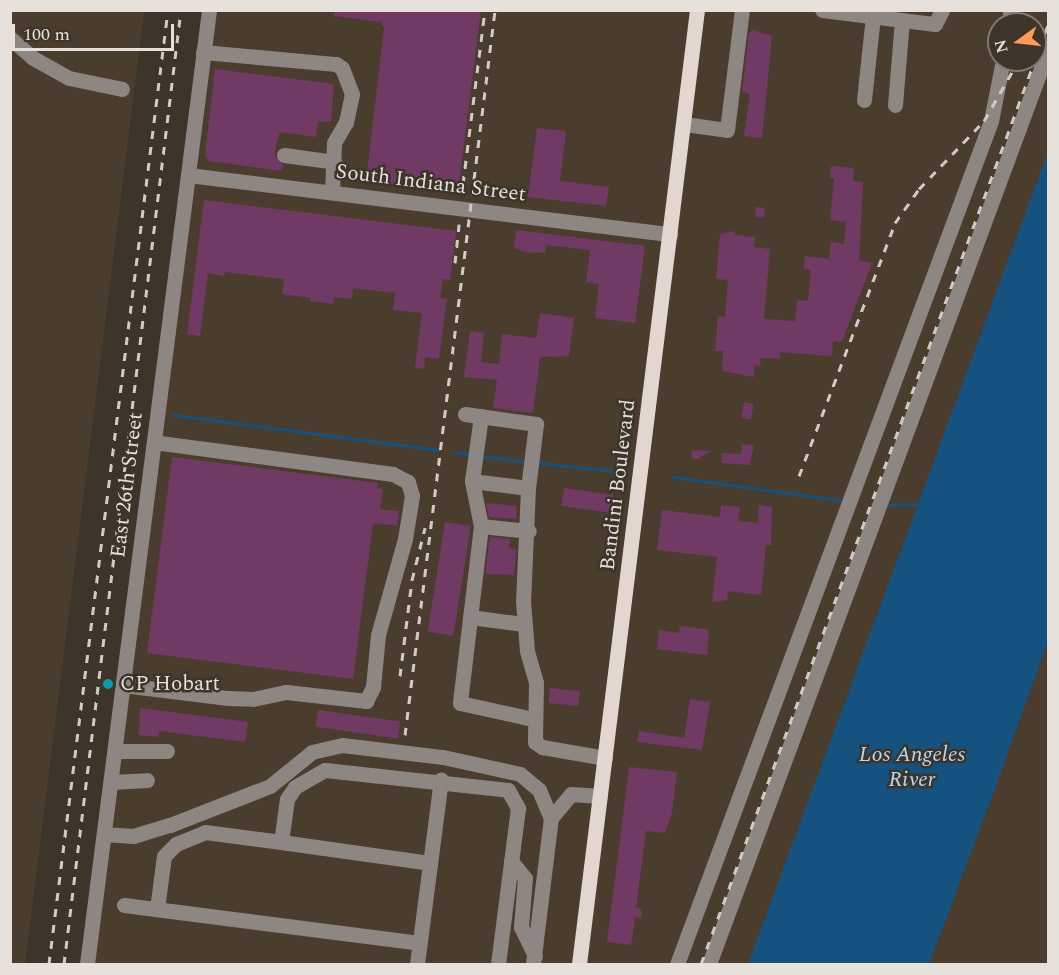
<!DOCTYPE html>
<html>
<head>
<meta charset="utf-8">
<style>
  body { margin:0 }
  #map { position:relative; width:1059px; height:975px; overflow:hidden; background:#3d342a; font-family:Spectral,serif }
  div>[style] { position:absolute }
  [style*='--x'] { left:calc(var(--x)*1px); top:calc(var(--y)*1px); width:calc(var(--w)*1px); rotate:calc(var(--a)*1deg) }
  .built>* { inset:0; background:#4b3d2e }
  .water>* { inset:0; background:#15527f }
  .stream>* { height:3px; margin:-1.5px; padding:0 1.5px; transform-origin:1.5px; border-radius:1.5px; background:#15527f }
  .building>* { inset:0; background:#713a64; transform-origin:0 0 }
  .minor>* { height:15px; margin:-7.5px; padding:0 7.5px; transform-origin:7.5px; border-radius:7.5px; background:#8d8683 }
  .major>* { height:15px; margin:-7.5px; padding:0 7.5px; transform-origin:7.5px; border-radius:7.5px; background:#e3d5cf }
  .rail>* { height:3px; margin-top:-1.5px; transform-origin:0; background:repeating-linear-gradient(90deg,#d2cbc5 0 8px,transparent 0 16px) }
  .dots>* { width:16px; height:16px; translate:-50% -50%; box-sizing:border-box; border:3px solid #3d342a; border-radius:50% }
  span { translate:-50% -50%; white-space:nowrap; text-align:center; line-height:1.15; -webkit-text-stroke:5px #3d342a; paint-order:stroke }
  .street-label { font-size:21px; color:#e7e1db }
  .poi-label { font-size:21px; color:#e7e1db }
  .left { translate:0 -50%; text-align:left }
  .water-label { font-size:22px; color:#b8d7f2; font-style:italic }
  .frame { position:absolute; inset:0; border:12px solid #e7e1db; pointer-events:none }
  .north { position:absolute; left:987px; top:12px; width:60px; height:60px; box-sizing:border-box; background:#3d342a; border:2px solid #817971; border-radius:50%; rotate:255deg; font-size:16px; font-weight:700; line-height:24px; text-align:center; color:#e7e1db }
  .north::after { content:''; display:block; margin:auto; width:21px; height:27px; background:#fe9c57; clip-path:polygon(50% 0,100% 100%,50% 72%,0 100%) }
  .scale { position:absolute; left:12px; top:24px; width:162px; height:27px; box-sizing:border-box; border:3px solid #e7e1db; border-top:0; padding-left:8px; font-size:18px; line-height:21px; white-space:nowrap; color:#e7e1db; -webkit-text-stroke:4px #3d342a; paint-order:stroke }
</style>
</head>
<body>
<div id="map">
  <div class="built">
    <i style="clip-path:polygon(10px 11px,144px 11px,25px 964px,10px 964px)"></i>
    <i style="clip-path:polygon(evenodd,209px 11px,1048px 11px,1048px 964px,94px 964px,209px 11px,999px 24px,1035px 24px,1035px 60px,999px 60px,999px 24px)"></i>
  </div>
  <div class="water">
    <i style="clip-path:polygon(1048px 152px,1048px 641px,994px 791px,929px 964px,748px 964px)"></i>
  </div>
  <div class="stream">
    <i style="--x:173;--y:415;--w:267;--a:7.5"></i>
    <i style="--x:455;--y:452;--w:16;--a:7"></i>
    <i style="--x:481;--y:456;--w:42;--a:6.8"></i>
    <i style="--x:539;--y:463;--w:76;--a:6"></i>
    <i style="--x:673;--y:477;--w:168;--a:7.9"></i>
    <i style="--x:888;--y:505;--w:34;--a:-2"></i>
  </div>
  <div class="building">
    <i style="clip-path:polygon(334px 10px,481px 10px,458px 192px,366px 181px,384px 28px,381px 22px,334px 16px)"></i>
    <i style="clip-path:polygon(753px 30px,772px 36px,762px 138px,744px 136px,750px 94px,742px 92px,749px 33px)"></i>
    <i style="clip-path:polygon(215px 69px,334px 84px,331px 121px,318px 122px,316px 137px,280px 132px,274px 154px,283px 165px,282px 171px,209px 161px,205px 155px)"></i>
    <i style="clip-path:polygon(537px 128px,566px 131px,560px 181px,609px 187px,606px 206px,528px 197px)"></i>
    <i style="clip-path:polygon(831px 166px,854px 168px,853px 181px,863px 182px,859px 261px,872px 263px,842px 342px,833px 341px,832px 356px,780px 352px,780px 359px,761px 358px,760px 366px,754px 365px,754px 377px,722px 371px,723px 351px,715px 351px,718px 316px,725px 317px,728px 280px,716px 279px,720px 234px,734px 231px,734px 235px,755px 237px,754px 247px,770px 249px,764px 319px,795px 321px,797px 300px,808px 301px,811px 270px,804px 269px,805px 256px,829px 259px,831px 242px,844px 244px,846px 222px,830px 220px,834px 178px,830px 178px)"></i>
    <i style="clip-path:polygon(204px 200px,456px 231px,450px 280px,443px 279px,440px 298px,447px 299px,439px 359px,425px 357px,424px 369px,415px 368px,422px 313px,393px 310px,395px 293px,353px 288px,352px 299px,334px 297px,333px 304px,310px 301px,311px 298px,282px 294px,284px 279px,225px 272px,224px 276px,208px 273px,200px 336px,187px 334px)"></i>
    <i style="left:756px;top:207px;width:9px;height:10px;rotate:6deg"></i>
    <i style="clip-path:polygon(516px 230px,645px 246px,635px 323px,595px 318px,599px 284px,586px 282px,590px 250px,546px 245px,545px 253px,525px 252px,514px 248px)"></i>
    <i style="clip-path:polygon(540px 313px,574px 318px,569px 356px,540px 357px,533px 413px,493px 408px,497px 380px,464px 377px,470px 331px,484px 333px,481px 362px,499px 364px,502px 334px,536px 338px)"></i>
    <i style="left:744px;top:402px;width:10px;height:16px;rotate:11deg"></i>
    <i style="clip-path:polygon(742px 444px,754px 445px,750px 465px,721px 463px,722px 453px,741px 454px)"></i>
    <i style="clip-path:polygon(692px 450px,711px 451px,698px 459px,691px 458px)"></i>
    <i style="clip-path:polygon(172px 457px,378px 483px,377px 488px,383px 489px,380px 509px,399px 511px,397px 526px,373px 523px,353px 679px,147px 653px)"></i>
    <i style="left:564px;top:488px;width:50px;height:18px;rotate:8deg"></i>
    <i style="clip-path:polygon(486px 503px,517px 506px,516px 519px,489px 517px)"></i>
    <i style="clip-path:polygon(721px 505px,740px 507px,738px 521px,758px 523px,759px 505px,772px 507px,771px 545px,766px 545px,761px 595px,728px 591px,727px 600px,712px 602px,717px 557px,657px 550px,662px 510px,720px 517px)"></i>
    <i style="left:445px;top:522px;width:26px;height:111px;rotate:9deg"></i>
    <i style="clip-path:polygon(490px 537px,510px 539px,509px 548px,516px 549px,514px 575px,485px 574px)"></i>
    <i style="clip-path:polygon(680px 626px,709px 630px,707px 655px,657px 649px,659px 630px,679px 633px)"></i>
    <i style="left:550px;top:688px;width:30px;height:15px;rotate:6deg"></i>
    <i style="clip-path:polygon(690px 699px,710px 702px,702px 750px,637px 742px,639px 731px,684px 738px)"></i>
    <i style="clip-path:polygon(140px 708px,248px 722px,245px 742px,159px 731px,158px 737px,139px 735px)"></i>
    <i style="left:318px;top:710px;width:83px;height:17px;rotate:8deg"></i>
    <i style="clip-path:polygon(629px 767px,677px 772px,672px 813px,665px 833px,646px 831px,636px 908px,642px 909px,641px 918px,635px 917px,631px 945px,607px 942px)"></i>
  </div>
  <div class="minor">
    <i style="--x:822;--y:10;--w:114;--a:7.1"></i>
    <i style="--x:935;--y:24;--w:16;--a:-63"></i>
    <i style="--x:1010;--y:10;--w:14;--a:90"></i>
    <i style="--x:10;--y:38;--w:30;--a:41"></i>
    <i style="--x:33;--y:58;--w:41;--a:29.1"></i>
    <i style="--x:69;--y:78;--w:54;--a:11.7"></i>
    <i style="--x:203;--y:52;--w:134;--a:5.2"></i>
    <i style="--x:336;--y:64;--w:7;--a:34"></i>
    <i style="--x:342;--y:68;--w:28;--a:69"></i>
    <i style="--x:352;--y:94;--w:29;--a:102"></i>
    <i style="--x:346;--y:122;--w:24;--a:120"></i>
    <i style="--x:334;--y:143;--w:49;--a:92.3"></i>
    <i style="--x:864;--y:100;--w:84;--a:-83.9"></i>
    <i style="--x:895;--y:105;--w:85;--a:-85.3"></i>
    <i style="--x:684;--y:124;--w:43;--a:7.9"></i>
    <i style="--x:727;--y:130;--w:121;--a:-82.9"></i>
    <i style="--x:284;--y:155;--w:51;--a:7.8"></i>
    <i style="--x:188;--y:175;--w:486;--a:7"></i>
    <i style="--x:465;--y:414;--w:72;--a:8"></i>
    <i style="--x:536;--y:424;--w:64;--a:97.1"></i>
    <i style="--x:528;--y:488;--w:113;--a:92.5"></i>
    <i style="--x:523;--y:601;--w:50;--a:85.4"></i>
    <i style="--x:527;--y:651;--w:33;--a:74"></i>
    <i style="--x:536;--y:683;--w:59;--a:91"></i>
    <i style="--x:535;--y:742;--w:9;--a:36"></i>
    <i style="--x:542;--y:747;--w:64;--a:9.9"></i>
    <i style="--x:481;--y:416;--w:66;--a:97.9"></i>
    <i style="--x:472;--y:481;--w:46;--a:78.7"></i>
    <i style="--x:481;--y:526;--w:178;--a:96.8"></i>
    <i style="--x:460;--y:703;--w:75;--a:12.4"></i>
    <i style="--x:472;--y:481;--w:56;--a:7.1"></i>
    <i style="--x:481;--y:526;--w:48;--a:5.9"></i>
    <i style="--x:470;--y:617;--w:53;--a:7.5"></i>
    <i style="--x:123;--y:685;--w:106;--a:7.1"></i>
    <i style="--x:228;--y:698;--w:25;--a:2"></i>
    <i style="--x:253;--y:699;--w:34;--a:-12"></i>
    <i style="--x:286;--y:692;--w:81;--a:6.4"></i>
    <i style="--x:366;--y:701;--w:16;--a:-63"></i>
    <i style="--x:373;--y:687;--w:52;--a:-84.5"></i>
    <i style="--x:378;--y:635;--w:100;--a:-74.3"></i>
    <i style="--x:405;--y:539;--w:44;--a:-80.8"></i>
    <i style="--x:412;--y:496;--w:15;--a:-106"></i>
    <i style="--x:408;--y:482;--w:17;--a:-152"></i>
    <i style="--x:393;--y:474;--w:241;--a:-172.4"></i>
    <i style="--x:115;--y:751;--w:52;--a:0"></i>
    <i style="--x:111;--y:782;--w:36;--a:-3"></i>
    <i style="--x:104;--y:834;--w:29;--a:4"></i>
    <i style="--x:133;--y:836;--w:39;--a:-17"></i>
    <i style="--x:170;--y:825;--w:107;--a:-21.3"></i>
    <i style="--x:270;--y:786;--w:54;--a:-39"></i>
    <i style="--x:312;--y:752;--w:31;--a:-13"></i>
    <i style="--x:342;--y:745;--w:102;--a:6.8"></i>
    <i style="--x:443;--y:757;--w:79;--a:12.4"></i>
    <i style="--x:520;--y:774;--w:25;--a:40"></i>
    <i style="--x:539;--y:790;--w:30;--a:67"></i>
    <i style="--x:281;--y:842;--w:150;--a:8"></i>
    <i style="--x:511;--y:861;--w:22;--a:51"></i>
    <i style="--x:525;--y:878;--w:49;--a:94.7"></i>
    <i style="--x:521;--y:927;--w:32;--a:64"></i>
    <i style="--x:124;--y:905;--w:298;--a:7.3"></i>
    <i style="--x:157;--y:909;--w:53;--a:-82.5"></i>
    <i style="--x:164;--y:856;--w:17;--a:-45"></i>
    <i style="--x:176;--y:844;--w:31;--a:-22"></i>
    <i style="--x:205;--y:832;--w:77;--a:7.5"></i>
    <i style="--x:281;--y:842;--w:43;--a:-82.1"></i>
    <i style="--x:287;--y:799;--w:14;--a:-56"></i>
    <i style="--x:295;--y:787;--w:34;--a:-30"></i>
    <i style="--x:325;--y:770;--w:184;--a:6.2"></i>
    <i style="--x:508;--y:790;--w:21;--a:61"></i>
    <i style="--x:518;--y:808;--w:157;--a:97.3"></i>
    <i style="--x:87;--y:964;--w:962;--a:-82.71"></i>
    <i style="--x:417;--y:964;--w:186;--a:-82.6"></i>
    <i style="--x:533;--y:964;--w:147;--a:-83"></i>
    <i style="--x:551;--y:818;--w:31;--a:-50"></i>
    <i style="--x:571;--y:794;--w:29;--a:4"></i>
    <i style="--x:677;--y:964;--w:900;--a:-69.57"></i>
    <i style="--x:991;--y:121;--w:62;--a:-78.9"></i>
    <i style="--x:709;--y:964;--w:975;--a:-69.65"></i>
  </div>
  <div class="major">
    <i style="--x:579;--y:964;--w:961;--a:-82.95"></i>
  </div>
  <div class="rail">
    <i style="--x:463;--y:184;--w:175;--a:-82.8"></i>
    <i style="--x:455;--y:263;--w:39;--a:-84"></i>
    <i style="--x:799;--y:476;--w:271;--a:-69.2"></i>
    <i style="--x:895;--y:223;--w:42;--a:-54.8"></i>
    <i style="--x:919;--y:189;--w:94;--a:-46.3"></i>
    <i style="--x:984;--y:121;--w:70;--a:-60.2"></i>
    <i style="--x:400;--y:676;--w:97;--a:-82.9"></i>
    <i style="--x:412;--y:580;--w:54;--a:-76"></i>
    <i style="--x:405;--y:735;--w:731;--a:-82.92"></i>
    <i style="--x:49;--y:964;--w:961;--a:-82.89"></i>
    <i style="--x:64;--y:964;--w:961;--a:-83.01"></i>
    <i style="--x:701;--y:964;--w:1001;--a:-69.72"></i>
  </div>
  <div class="dots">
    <i style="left:108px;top:684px;background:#0f9aa8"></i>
  </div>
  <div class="street-label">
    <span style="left:431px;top:183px;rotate:7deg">South Indiana Street</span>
    <span style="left:127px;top:485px;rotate:-83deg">East 26th Street</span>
    <span style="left:618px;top:485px;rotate:-83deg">Bandini Boulevard</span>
  </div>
  <div class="poi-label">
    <span class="left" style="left:120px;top:684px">CP Hobart</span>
  </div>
  <div class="water-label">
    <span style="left:912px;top:767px">Los Angeles<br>River</span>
  </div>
  <div class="frame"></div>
  <div class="north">N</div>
  <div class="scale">100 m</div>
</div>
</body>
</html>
